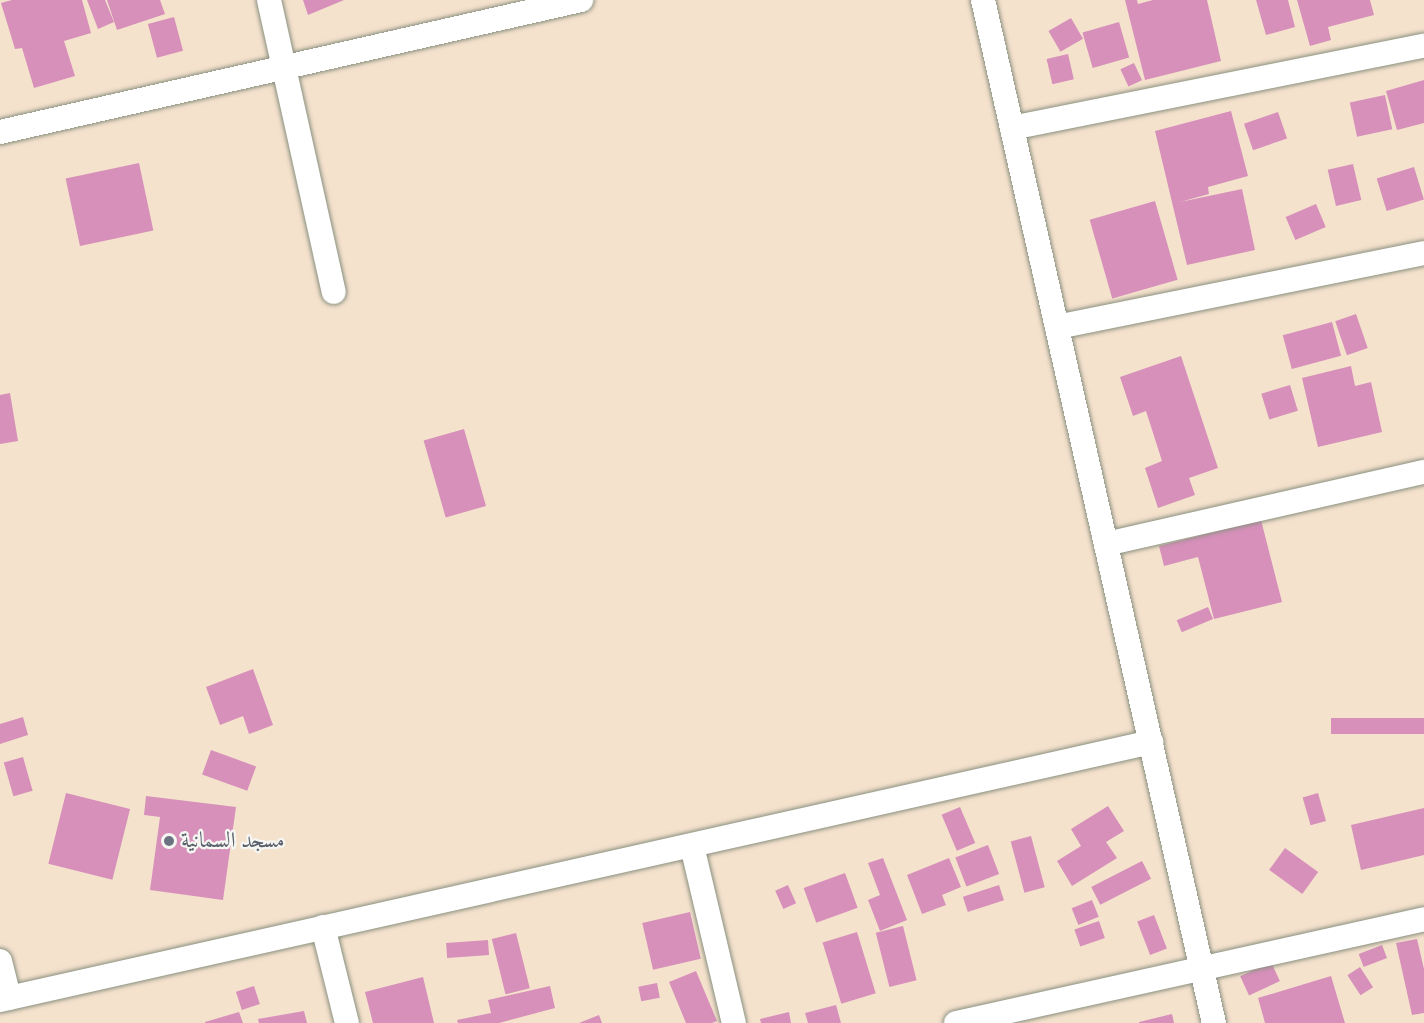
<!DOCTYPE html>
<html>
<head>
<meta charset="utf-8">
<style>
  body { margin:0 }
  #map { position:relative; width:1424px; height:1023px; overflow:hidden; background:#f5e2cd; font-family:Cardo,Amiri,serif }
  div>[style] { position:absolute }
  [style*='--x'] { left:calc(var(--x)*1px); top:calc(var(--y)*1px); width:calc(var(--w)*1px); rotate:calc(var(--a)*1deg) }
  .building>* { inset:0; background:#d690ba; transform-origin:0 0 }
  .roads { filter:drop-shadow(0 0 2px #8a9080) drop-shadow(0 0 2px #8a9080) }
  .street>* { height:24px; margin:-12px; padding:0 12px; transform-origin:12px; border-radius:12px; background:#fff }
  .dots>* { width:16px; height:16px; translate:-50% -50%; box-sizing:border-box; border:3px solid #f6f6f2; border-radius:50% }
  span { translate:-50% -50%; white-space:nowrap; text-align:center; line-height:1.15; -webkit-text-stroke:4.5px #f6f6f2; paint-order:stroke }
  .worship-label { font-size:22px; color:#5b616d }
  .left { translate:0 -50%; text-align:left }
</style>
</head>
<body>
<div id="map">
  <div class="building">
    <i style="clip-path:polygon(12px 0,82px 0,91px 33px,64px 41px,75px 76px,34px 88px,22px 48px,15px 49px,1px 3px)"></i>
    <i style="clip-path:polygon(87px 0,105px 0,114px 22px,98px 29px)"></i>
    <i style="clip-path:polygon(107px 0,160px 0,165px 14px,117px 30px)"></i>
    <i style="clip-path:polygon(303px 0,344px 0,308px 15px)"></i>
    <i style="clip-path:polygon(1125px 0,1137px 0,1138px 4px,1153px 0,1207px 0,1221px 61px,1145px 80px)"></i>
    <i style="clip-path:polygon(1256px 0,1288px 0,1295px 27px,1266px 35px)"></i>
    <i style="clip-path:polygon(1297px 0,1370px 0,1374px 15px,1328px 27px,1331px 40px,1310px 46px)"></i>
    <i style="left:174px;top:17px;width:35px;height:27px;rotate:75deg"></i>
    <i style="left:1071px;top:18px;width:24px;height:26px;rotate:60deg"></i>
    <i style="left:1119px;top:22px;width:37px;height:38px;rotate:74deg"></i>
    <i style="left:1068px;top:54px;width:26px;height:22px;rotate:77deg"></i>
    <i style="left:1134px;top:63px;width:19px;height:15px;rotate:65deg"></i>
    <i style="clip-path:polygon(1424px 80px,1424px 123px,1397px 130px,1386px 91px)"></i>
    <i style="left:1385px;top:95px;width:35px;height:36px;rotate:78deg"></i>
    <i style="clip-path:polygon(1231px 111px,1248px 176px,1208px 187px,1209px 194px,1180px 202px,1242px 189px,1255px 250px,1187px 265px,1155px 131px)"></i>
    <i style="left:1278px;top:112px;width:28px;height:36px;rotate:71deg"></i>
    <i style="left:139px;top:163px;width:69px;height:75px;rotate:78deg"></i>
    <i style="left:1353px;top:164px;width:37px;height:26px;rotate:77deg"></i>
    <i style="left:1414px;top:167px;width:34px;height:39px;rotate:73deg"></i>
    <i style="left:1155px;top:201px;width:82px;height:68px;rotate:74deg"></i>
    <i style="left:1316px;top:204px;width:25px;height:33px;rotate:67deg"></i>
    <i style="left:1356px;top:314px;width:36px;height:22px;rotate:71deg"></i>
    <i style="left:1332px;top:322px;width:35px;height:51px;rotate:75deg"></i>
    <i style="clip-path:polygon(1181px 356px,1218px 468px,1189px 478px,1195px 495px,1158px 508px,1145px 468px,1162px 461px,1146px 411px,1133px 416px,1120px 377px)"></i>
    <i style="clip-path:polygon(1351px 366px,1355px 386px,1371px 382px,1382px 432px,1318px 447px,1302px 378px)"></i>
    <i style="left:1290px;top:385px;width:27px;height:30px;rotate:73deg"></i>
    <i style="clip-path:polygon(10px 393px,18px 441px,0 444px,0 395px)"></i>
    <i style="left:464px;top:429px;width:80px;height:42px;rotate:74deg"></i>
    <i style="clip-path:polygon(1261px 520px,1282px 602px,1214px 619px,1198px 557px,1164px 566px,1159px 546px)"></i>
    <i style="left:1208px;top:607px;width:13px;height:34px;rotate:67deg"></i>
    <i style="clip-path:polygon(253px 669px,273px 725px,249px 734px,243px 716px,220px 725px,206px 687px)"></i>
    <i style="clip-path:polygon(23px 717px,28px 735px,0 744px,0 724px)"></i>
    <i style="left:1424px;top:718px;width:16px;height:93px;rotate:90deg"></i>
    <i style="left:211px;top:750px;width:48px;height:26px;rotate:20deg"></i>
    <i style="left:23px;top:757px;width:35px;height:20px;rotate:74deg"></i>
    <i style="left:66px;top:793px;width:66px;height:73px;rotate:14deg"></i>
    <i style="left:1318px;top:793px;width:29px;height:16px;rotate:74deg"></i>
    <i style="clip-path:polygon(146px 796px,236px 807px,223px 900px,150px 890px,160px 817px,144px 815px)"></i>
    <i style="clip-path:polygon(1108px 806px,1124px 831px,1106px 842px,1117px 858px,1072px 886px,1057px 861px,1081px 846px,1071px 829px)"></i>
    <i style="left:960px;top:807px;width:39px;height:20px;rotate:67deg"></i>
    <i style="clip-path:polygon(1424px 808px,1424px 855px,1361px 870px,1351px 825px)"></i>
    <i style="left:1031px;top:836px;width:53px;height:21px;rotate:75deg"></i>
    <i style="left:988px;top:845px;width:31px;height:35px;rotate:69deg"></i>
    <i style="left:1285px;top:848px;width:41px;height:27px;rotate:36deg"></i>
    <i style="clip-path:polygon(883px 858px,907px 920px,880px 931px,868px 900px,880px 895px,868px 863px)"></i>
    <i style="clip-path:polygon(949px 858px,961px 887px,942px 895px,946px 905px,922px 914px,907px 875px)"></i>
    <i style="left:1142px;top:861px;width:20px;height:57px;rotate:63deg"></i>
    <i style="left:845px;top:873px;width:37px;height:44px;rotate:70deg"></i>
    <i style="left:788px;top:885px;width:20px;height:14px;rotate:66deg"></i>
    <i style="left:999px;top:885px;width:16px;height:38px;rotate:72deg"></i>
    <i style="left:1092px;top:900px;width:18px;height:22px;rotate:68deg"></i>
    <i style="left:690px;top:912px;width:48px;height:49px;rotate:77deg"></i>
    <i style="left:1154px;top:915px;width:36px;height:18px;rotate:69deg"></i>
    <i style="left:1099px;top:921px;width:18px;height:26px;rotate:71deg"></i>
    <i style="left:903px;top:926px;width:56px;height:28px;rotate:76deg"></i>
    <i style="left:857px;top:932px;width:64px;height:36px;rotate:73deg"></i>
    <i style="left:516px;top:933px;width:57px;height:25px;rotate:76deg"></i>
    <i style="clip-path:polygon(1417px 939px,1424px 969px,1424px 1013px,1412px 1015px,1396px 943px)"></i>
    <i style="left:488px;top:940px;width:15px;height:42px;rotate:86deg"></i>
    <i style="left:1382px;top:945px;width:14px;height:25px;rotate:69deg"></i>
    <i style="left:1271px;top:962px;width:21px;height:34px;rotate:65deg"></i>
    <i style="left:1360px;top:967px;width:24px;height:15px;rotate:57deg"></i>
    <i style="clip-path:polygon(696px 971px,717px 1021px,712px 1023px,686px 1023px,669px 982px)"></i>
    <i style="clip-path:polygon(1331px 976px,1345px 1023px,1265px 1023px,1258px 998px)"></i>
    <i style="clip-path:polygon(423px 977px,434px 1023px,373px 1023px,365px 992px)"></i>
    <i style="left:657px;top:983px;width:15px;height:19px;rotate:79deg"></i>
    <i style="left:254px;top:986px;width:19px;height:19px;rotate:72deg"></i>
    <i style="clip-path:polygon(550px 986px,555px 1008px,499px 1023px,458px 1023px,457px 1020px,491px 1013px,488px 1000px)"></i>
    <i style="clip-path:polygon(836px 1005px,841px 1023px,808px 1023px,805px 1013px)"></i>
    <i style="clip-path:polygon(304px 1011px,307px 1023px,259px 1023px,258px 1019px)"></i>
    <i style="clip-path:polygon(239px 1012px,243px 1023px,205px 1023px,205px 1022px)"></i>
    <i style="clip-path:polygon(789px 1012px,791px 1023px,761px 1023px,760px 1019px)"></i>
    <i style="clip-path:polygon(1172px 1014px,1174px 1023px,1139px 1023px,1139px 1022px)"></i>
    <i style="clip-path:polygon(599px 1015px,602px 1023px,579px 1023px)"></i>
  </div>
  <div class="roads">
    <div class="street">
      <i style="--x:269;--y:0;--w:299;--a:77.5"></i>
      <i style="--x:983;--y:0;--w:1049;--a:77.28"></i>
      <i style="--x:1012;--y:128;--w:420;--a:-11.3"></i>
      <i style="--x:0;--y:132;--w:596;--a:-12.8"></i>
      <i style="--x:1057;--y:327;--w:374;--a:-11.4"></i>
      <i style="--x:1106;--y:544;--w:326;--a:-12.8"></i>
      <i style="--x:692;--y:846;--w:182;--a:76.7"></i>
      <i style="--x:323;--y:927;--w:99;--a:76"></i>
      <i style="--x:0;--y:961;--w:38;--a:76"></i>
      <i style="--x:0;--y:1000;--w:1180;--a:-12.63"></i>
      <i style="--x:956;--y:1023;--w:479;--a:-12.5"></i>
    </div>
  </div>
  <div class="dots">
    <i style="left:169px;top:841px;background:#6b7280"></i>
  </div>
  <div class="worship-label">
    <span class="left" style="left:181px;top:841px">مسجد السمانية</span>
  </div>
</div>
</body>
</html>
